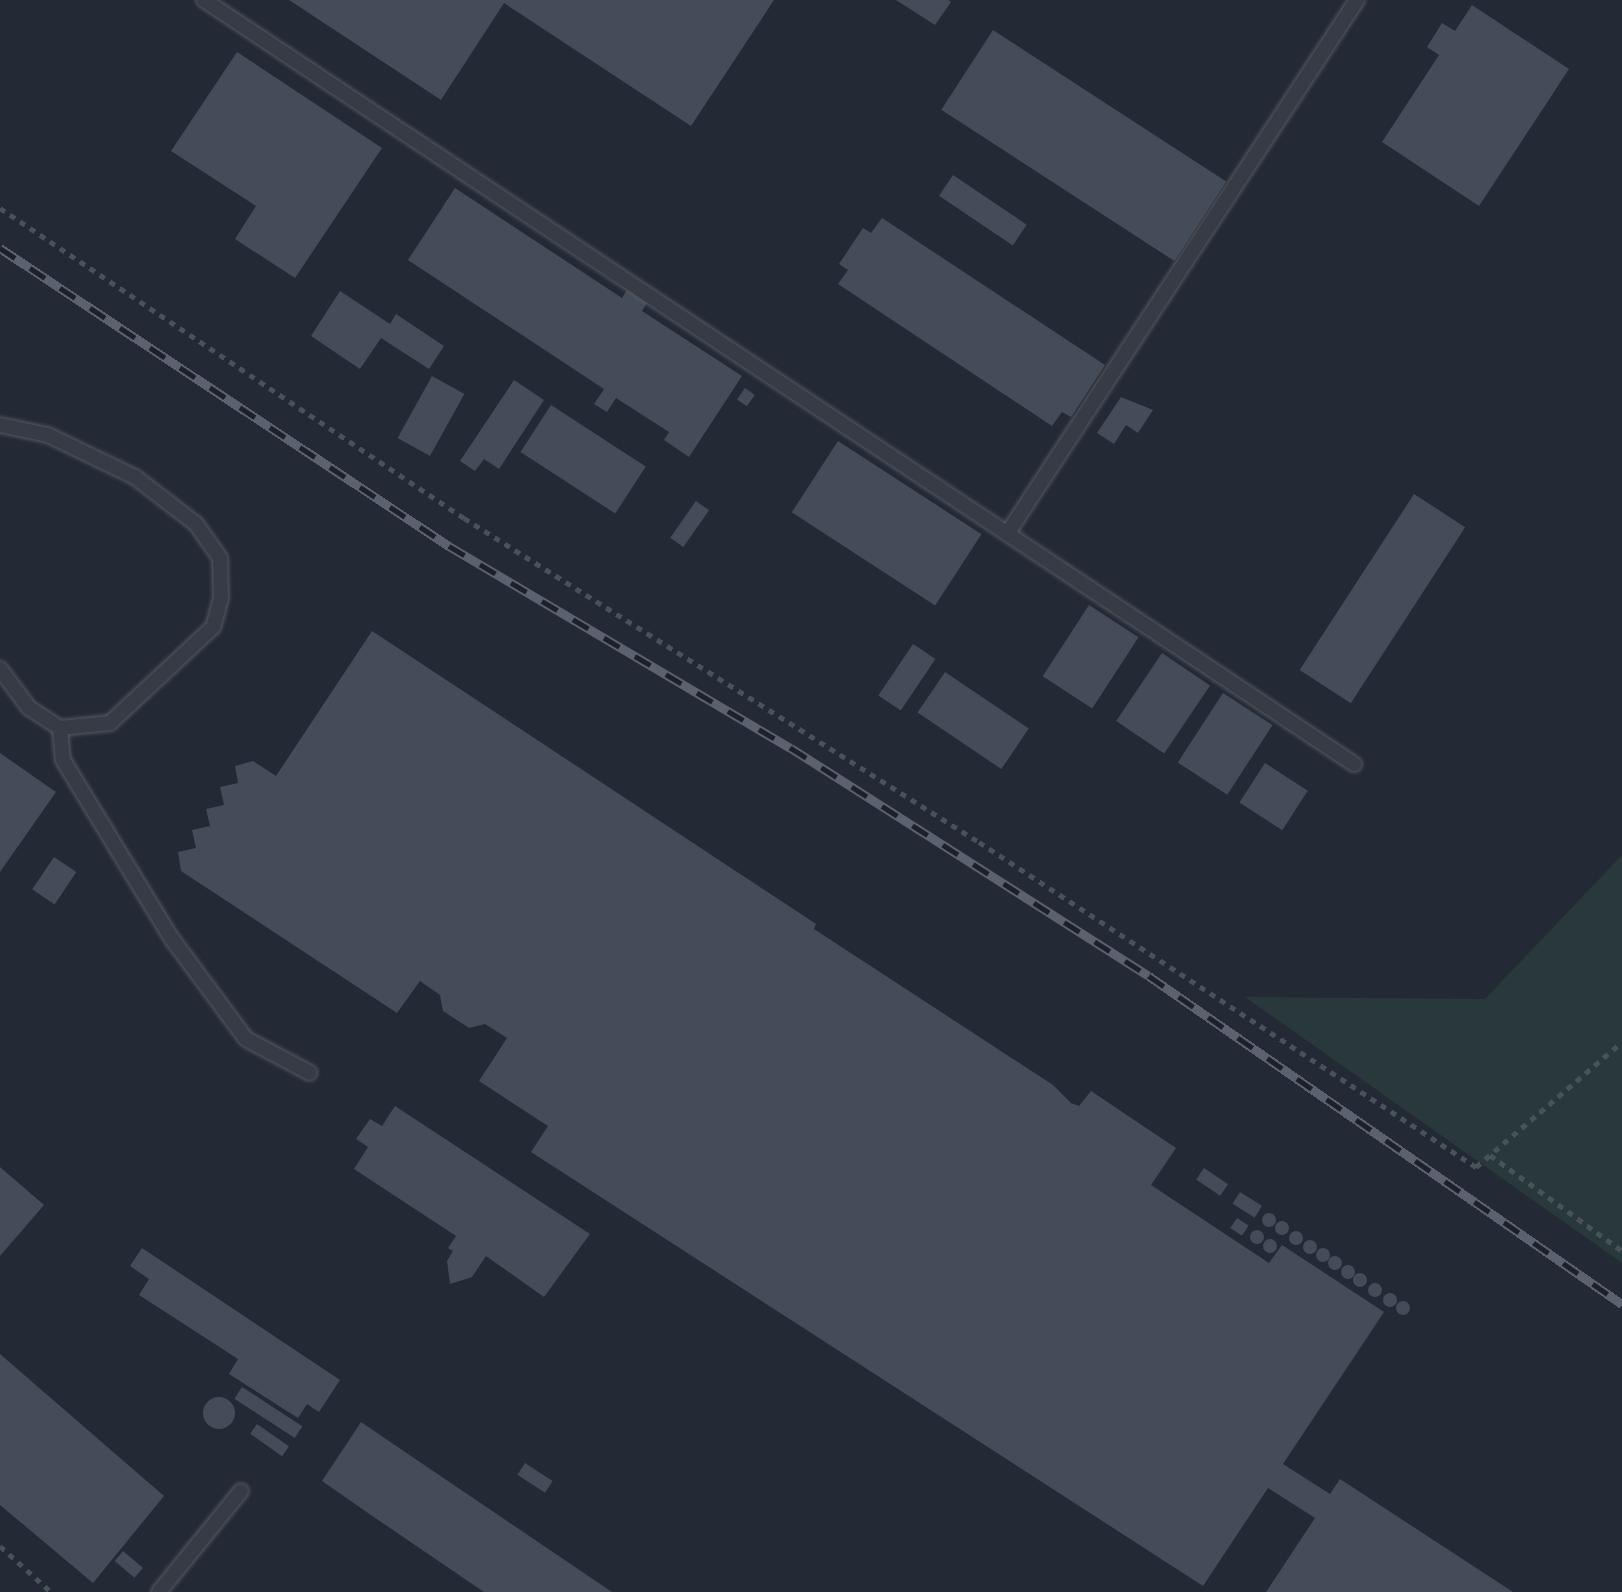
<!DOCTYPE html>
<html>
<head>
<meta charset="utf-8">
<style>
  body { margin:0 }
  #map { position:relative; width:1622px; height:1592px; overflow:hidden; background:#232935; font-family:"PT Sans Narrow",sans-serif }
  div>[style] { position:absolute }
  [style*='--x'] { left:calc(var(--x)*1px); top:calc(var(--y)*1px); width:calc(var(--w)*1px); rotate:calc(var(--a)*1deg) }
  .green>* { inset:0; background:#29383a }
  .building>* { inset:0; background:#454c59; transform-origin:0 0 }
  .round { border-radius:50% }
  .path>* { height:5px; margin-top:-2.5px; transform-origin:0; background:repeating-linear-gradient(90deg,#465457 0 6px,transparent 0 12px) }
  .roads { filter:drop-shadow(0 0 2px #545963) drop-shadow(0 0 2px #545963) }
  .lane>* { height:14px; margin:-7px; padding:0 7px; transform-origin:7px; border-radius:7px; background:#363b46 }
  .rail>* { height:9px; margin-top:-4.5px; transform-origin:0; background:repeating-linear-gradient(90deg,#1c202a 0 18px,#5b616e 0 36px); box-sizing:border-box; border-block:2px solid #5b616e }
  span { translate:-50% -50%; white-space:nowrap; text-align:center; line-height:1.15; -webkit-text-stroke:8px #1c202a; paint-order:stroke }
</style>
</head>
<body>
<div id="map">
  <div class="green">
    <i style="clip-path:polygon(1622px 855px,1622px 1263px,1245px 997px,1485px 999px)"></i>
  </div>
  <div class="building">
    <i style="clip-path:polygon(289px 0,774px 0,691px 126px,504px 3px,441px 100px)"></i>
    <i style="clip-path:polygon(896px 0,948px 0,951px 2px,935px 25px)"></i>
    <i style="clip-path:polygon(1472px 5px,1569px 69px,1479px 206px,1382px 142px,1439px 55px,1427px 47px,1442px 23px,1455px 31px)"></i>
    <i style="left:993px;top:30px;width:278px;height:95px;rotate:33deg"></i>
    <i style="clip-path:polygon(237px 52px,382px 148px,295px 278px,235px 239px,256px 206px,171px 151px)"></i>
    <i style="left:953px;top:175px;width:89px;height:25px;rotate:34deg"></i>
    <i style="clip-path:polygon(455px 188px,622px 298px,627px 290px,647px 303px,642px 311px,742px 376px,689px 457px,664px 440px,669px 432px,616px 398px,607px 412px,594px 404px,604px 389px,408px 260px)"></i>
    <i style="clip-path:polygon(882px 218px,1105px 365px,1071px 417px,1062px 412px,1052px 426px,838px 284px,848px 270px,839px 264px,863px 228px,871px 233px)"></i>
    <i style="clip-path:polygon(340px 291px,390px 324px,396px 314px,444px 346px,429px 369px,381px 338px,360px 369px,311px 336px)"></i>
    <i style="left:432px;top:376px;width:37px;height:71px;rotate:29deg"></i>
    <i style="clip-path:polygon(514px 380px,544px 400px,499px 469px,484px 459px,475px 471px,460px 461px)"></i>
    <i style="left:745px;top:388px;width:12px;height:14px;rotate:35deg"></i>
    <i style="clip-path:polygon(1121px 397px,1153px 410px,1138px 433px,1126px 425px,1114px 444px,1097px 433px)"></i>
    <i style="left:551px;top:405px;width:113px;height:56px;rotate:33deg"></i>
    <i style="left:838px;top:441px;width:171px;height:85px;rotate:33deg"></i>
    <i style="left:1414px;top:494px;width:61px;height:210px;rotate:33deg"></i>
    <i style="left:696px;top:501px;width:16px;height:45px;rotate:35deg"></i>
    <i style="left:1089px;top:605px;width:59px;height:85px;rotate:33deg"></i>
    <i style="clip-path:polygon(372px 631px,816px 924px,814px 929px,1053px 1085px,1071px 1103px,1079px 1106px,1091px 1091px,1176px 1148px,1151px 1185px,1269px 1263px,1282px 1245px,1384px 1312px,1283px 1464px,1330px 1494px,1340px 1479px,1513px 1592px,1266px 1592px,1315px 1518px,1268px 1488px,1203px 1586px,531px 1152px,548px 1126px,479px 1081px,507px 1038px,485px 1024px,469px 1028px,443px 1011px,440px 995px,420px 981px,397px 1013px,181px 871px,178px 852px,196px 848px,192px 830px,210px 826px,206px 809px,224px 805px,220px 787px,238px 783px,235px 766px,253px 761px,276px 776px)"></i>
    <i style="left:913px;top:644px;width:27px;height:62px;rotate:34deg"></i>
    <i style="left:1162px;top:653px;width:58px;height:82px;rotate:34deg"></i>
    <i style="left:945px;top:672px;width:101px;height:49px;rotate:34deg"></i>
    <i style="left:1223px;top:693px;width:59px;height:83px;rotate:33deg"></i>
    <i style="clip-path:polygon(0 753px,56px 792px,0 872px)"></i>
    <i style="left:1265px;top:763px;width:51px;height:47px;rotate:33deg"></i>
    <i style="left:54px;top:857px;width:27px;height:39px;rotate:34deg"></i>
    <i style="clip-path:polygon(395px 1106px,590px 1234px,544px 1297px,486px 1256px,472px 1277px,450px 1284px,447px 1261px,453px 1251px,448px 1248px,456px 1236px,354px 1169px,368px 1147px,356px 1139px,370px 1119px,382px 1126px)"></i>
    <i style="clip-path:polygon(0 1167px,44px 1205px,0 1256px)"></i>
    <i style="left:1204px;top:1168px;width:29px;height:14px;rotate:34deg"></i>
    <i style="left:1240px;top:1192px;width:26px;height:14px;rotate:32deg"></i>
    <i class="round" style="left:1262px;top:1213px;width:14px;height:14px"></i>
    <i style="left:1237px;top:1218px;width:14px;height:12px;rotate:34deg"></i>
    <i class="round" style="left:1275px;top:1221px;width:14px;height:14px"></i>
    <i class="round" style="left:1250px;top:1230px;width:14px;height:14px"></i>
    <i class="round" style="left:1289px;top:1231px;width:14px;height:14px"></i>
    <i class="round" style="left:1263px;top:1239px;width:14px;height:14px"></i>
    <i class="round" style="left:1303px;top:1240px;width:14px;height:14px"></i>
    <i style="clip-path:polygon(142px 1248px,340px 1380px,319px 1412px,307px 1404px,298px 1418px,229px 1374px,238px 1359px,139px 1295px,149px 1279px,130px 1266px)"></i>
    <i class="round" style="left:1316px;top:1248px;width:14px;height:14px"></i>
    <i class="round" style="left:1328px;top:1256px;width:14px;height:14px"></i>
    <i class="round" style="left:1341px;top:1265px;width:14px;height:14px"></i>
    <i class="round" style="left:1353px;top:1273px;width:14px;height:14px"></i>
    <i class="round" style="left:1368px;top:1283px;width:14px;height:14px"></i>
    <i class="round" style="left:1383px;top:1293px;width:14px;height:14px"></i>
    <i class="round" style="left:1396px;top:1301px;width:14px;height:14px"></i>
    <i style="clip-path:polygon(0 1354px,164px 1496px,93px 1583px,0 1505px)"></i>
    <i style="left:242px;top:1387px;width:72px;height:14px;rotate:33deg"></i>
    <i class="round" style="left:203px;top:1397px;width:32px;height:32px"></i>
    <i style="clip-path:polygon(361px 1422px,408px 1454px,612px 1592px,484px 1592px,368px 1513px,322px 1481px)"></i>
    <i style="left:257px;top:1424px;width:39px;height:12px;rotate:35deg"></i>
    <i style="left:525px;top:1463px;width:33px;height:14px;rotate:33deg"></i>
    <i style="left:123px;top:1551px;width:26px;height:13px;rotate:40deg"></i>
  </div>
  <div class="path">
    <i style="--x:0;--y:208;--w:558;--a:33.75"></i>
    <i style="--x:464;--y:518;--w:608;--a:32.18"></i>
    <i style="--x:979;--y:842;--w:594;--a:33.18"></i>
    <i style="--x:1476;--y:1167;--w:192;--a:-40.6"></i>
    <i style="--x:1490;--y:1155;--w:163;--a:36"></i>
    <i style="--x:0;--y:1546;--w:69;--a:42"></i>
  </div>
  <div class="roads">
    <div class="lane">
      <i style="--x:204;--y:0;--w:1381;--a:33.6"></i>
      <i style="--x:0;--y:425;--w:49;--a:11.8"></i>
      <i style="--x:48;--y:435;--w:97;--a:25.8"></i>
      <i style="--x:135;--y:477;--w:77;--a:37.6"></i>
      <i style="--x:196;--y:524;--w:42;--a:54.8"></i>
      <i style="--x:220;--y:558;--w:40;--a:88.6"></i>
      <i style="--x:221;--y:598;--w:30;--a:105"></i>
      <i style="--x:213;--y:627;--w:141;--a:137"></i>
      <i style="--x:110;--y:723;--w:50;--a:174.3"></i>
      <i style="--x:60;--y:728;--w:37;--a:-147"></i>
      <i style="--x:29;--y:708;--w:49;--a:-126.6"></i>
      <i style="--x:1009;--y:531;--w:635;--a:-56.76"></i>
      <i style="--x:60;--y:728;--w:32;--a:85"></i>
      <i style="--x:63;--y:760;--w:210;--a:58.7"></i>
      <i style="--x:172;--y:939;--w:124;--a:53.5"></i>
      <i style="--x:246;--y:1039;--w:72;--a:28"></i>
      <i style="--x:159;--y:1592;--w:130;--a:-50.9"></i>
    </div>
  </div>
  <div class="rail">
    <i style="--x:0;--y:248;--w:539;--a:33.57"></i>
    <i style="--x:449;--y:546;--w:397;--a:30.6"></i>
    <i style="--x:791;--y:748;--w:424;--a:32.5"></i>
    <i style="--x:1149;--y:976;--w:576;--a:34.74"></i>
  </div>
</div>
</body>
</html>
